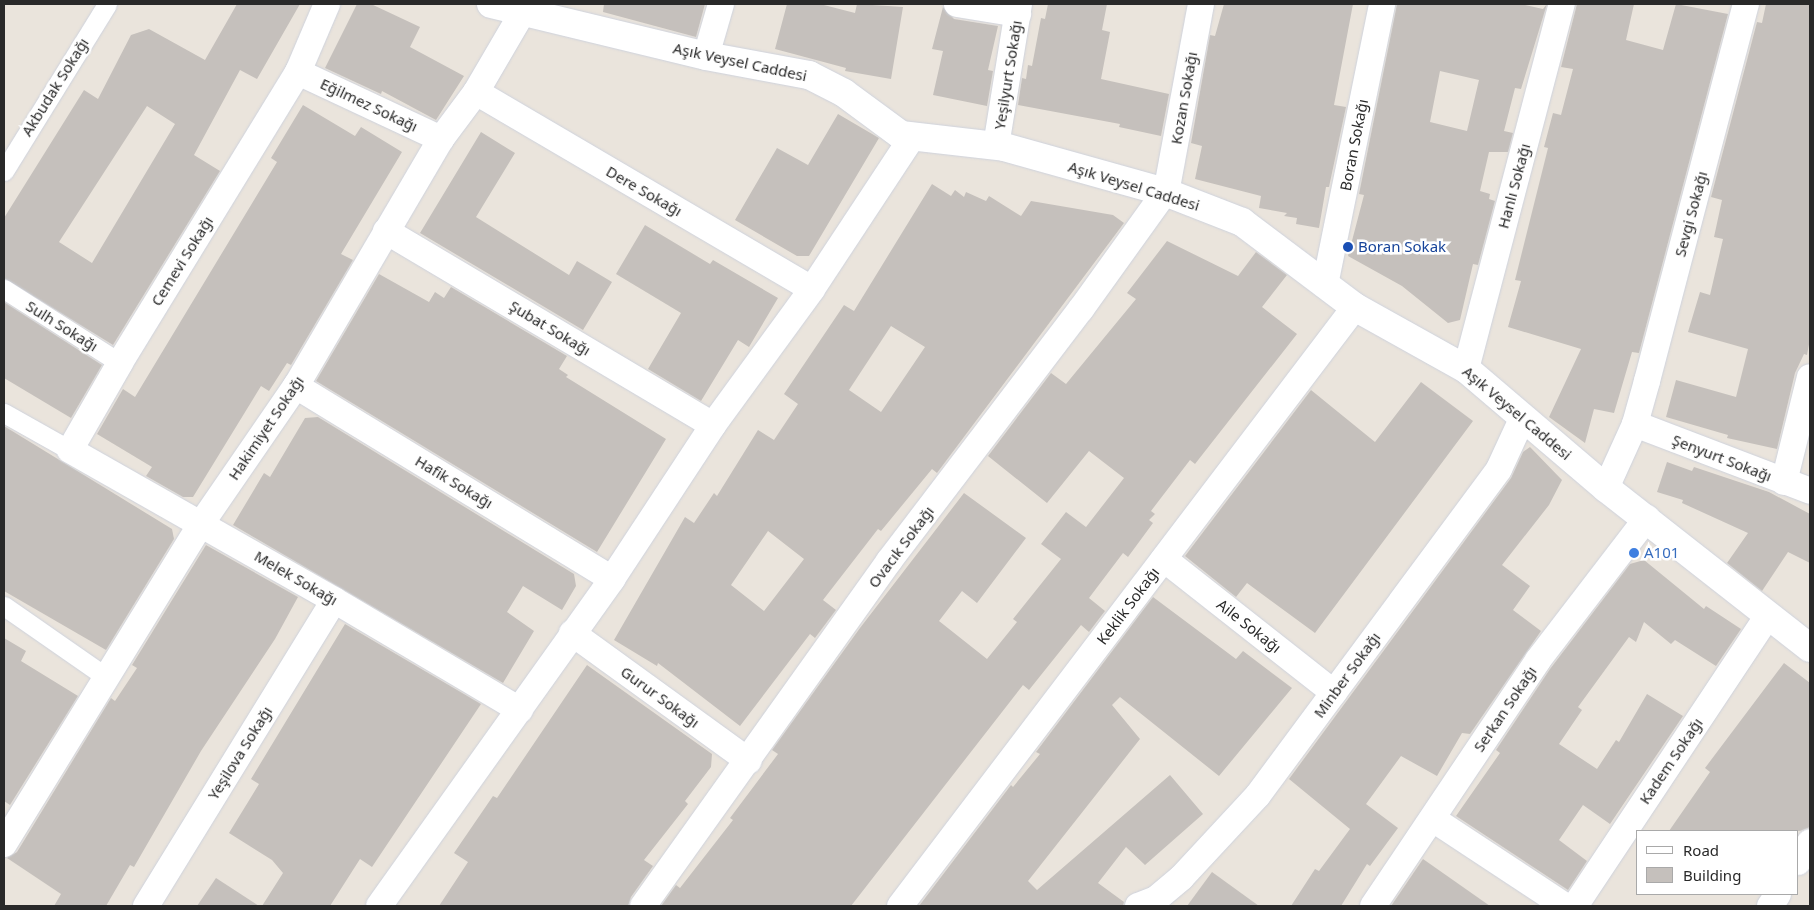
<!DOCTYPE html>
<html>
<head>
<meta charset="utf-8">
<style>
  body { margin:0 }
  #map { position:relative; width:1814px; height:910px; overflow:hidden; background:#eae4dc; font-family:"Noto Sans",sans-serif }
  div>[style] { position:absolute }
  [style*='--x'] { left:calc(var(--x)*1px); top:calc(var(--y)*1px); width:calc(var(--w)*1px); rotate:calc(var(--a)*1deg) }
  .building>* { inset:0; background:#c5c0bc }
  .roads { filter:drop-shadow(0 0 1px #ced2dc) drop-shadow(0 0 1px #ced2dc) }
  .pedestrian>* { height:19px; margin:-9.5px; padding:0 9.5px; transform-origin:9.5px; border-radius:9.5px; background:#fff }
  .minor>* { height:26px; margin:-13px; padding:0 13px; transform-origin:13px; border-radius:13px; background:#fff }
  .tertiary>* { height:28px; margin:-14px; padding:0 14px; transform-origin:14px; border-radius:14px; background:#fff }
  .dots>* { width:14px; height:14px; translate:-50% -50%; box-sizing:border-box; border:2px solid #fff; border-radius:50% }
  span { translate:-50% -50%; white-space:nowrap; text-align:center; line-height:1.15; -webkit-text-stroke:5px #fff; paint-order:stroke }
  .street-label { font-size:15px; color:#292929 }
  .transit-label { font-size:15px; color:#164399 }
  .left { translate:0 -50%; text-align:left }
  .shop-label { font-size:15px; color:#366cbe }
  .frame { position:absolute; inset:0; border:5px solid #292929; pointer-events:none }
  .legend { position:absolute; left:1636px; top:830px; width:162px; height:65px; box-sizing:border-box; background:#fff; border:1px solid #a9a9a9; margin:0; padding:6px 9px; list-style:none; font-size:15px; color:#292929 }
  .legend li { display:flex; align-items:center; gap:10px; height:25px }
  .legend b { width:25px; border:1px solid #a9a9a9 }
</style>
</head>
<body>
<div id="map">
  <div class="building">
    <i style="clip-path:polygon(evenodd,237px 4px,300px 4px,257px 79px,240px 70px,194px 155px,220px 171px,113px 345px,4px 278px,4px 218px,84px 90px,98px 99px,131px 35px,149px 29px,205px 60px,237px 4px,147px 106px,175px 124px,92px 263px,59px 242px,147px 106px)"></i>
    <i style="clip-path:polygon(357px 4px,371px 4px,420px 27px,410px 47px,464px 76px,436px 120px,382px 91px,381px 94px,325px 68px)"></i>
    <i style="clip-path:polygon(604px 4px,705px 4px,696px 37px,603px 12px)"></i>
    <i style="clip-path:polygon(787px 4px,820px 4px,855px 13px,857px 4px,903px 7px,891px 79px,845px 71px,846px 68px,775px 49px)"></i>
    <i style="clip-path:polygon(1048px 4px,1107px 4px,1102px 30px,1110px 32px,1101px 79px,1169px 94px,1161px 136px,1119px 127px,1120px 124px,1018px 105px,1022px 78px,1026px 79px,1028px 65px,1032px 66px,1041px 18px,1045px 19px)"></i>
    <i style="clip-path:polygon(1224px 4px,1353px 4px,1334px 105px,1346px 107px,1329px 187px,1326px 187px,1319px 228px,1296px 224px,1297px 218px,1284px 216px,1287px 213px,1259px 208px,1261px 196px,1195px 179px,1202px 146px,1191px 143px,1210px 35px,1215px 36px)"></i>
    <i style="clip-path:polygon(evenodd,1397px 4px,1521px 4px,1543px 9px,1547px 4px,1521px 89px,1515px 88px,1504px 131px,1513px 133px,1508px 152px,1489px 152px,1480px 191px,1490px 194px,1489px 199px,1495px 201px,1478px 265px,1473px 264px,1460px 320px,1448px 323px,1402px 286px,1348px 256px,1364px 195px,1359px 194px,1397px 4px,1440px 71px,1479px 80px,1467px 131px,1430px 122px,1440px 71px)"></i>
    <i style="clip-path:polygon(1577px 4px,1634px 4px,1626px 40px,1663px 50px,1676px 4px,1728px 14px,1639px 353px,1632px 352px,1614px 413px,1594px 409px,1585px 443px,1549px 417px,1581px 349px,1508px 327px,1521px 281px,1515px 280px,1548px 148px,1544px 147px,1553px 113px,1561px 115px,1573px 69px,1561px 67px)"></i>
    <i style="clip-path:polygon(1766px 4px,1810px 4px,1810px 339px,1807px 355px,1804px 354px,1795px 373px,1777px 449px,1727px 438px,1728px 435px,1666px 417px,1676px 380px,1736px 397px,1748px 349px,1688px 332px,1700px 292px,1710px 295px,1723px 239px,1714px 237px,1722px 200px,1711px 197px,1757px 22px,1762px 23px)"></i>
    <i style="clip-path:polygon(943px 7px,954px 19px,998px 26px,988px 70px,993px 71px,987px 106px,933px 95px,943px 51px,932px 49px)"></i>
    <i style="clip-path:polygon(303px 105px,355px 136px,361px 127px,402px 152px,341px 254px,353px 260px,291px 365px,287px 363px,269px 391px,261px 386px,193px 497px,183px 497px,146px 476px,152px 467px,97px 434px,123px 389px,135px 397px,277px 162px,271px 158px)"></i>
    <i style="clip-path:polygon(838px 114px,879px 138px,809px 256px,797px 256px,735px 220px,777px 148px,808px 165px)"></i>
    <i style="clip-path:polygon(481px 132px,515px 153px,476px 217px,569px 275px,577px 261px,612px 282px,583px 330px,420px 233px)"></i>
    <i style="clip-path:polygon(evenodd,932px 184px,951px 196px,955px 190px,964px 197px,966px 192px,986px 201px,989px 196px,1021px 216px,1031px 201px,1113px 215px,1124px 223px,937px 473px,932px 469px,881px 531px,878px 529px,823px 600px,836px 610px,815px 638px,810px 634px,740px 726px,658px 663px,657px 666px,614px 640px,685px 517px,694px 523px,714px 493px,717px 496px,758px 430px,774px 440px,798px 404px,784px 394px,844px 305px,854px 311px,932px 184px,891px 326px,925px 347px,881px 412px,849px 390px,891px 326px,932px 184px,768px 531px,804px 559px,764px 611px,731px 585px,768px 531px)"></i>
    <i style="clip-path:polygon(645px 225px,710px 264px,713px 260px,778px 298px,749px 347px,738px 340px,701px 401px,648px 369px,681px 313px,616px 274px)"></i>
    <i style="clip-path:polygon(1167px 241px,1238px 276px,1256px 252px,1287px 275px,1262px 307px,1297px 334px,1195px 464px,1190px 460px,1151px 511px,1155px 514px,1149px 520px,1153px 523px,1128px 557px,1123px 553px,1089px 598px,1105px 611px,1089px 632px,1081px 625px,1029px 690px,1023px 685px,851px 906px,661px 906px,676px 885px,680px 888px,733px 820px,730px 818px,778px 754px,772px 750px,860px 628px,964px 493px,1026px 538px,977px 603px,962px 591px,939px 621px,987px 659px,1017px 622px,1013px 619px,1061px 559px,1041px 544px,1066px 512px,1086px 527px,1124px 478px,1089px 451px,1047px 503px,988px 456px,1051px 373px,1066px 384px,1136px 299px,1127px 293px)"></i>
    <i style="clip-path:polygon(379px 274px,429px 302px,435px 292px,444px 298px,451px 287px,567px 356px,559px 369px,568px 375px,566px 377px,666px 439px,597px 552px,316px 381px)"></i>
    <i style="clip-path:polygon(4px 302px,102px 365px,71px 418px,4px 378px)"></i>
    <i style="clip-path:polygon(1421px 382px,1473px 421px,1315px 633px,1247px 583px,1236px 597px,1185px 556px,1311px 390px,1375px 442px)"></i>
    <i style="clip-path:polygon(318px 417px,574px 574px,576px 586px,562px 610px,523px 586px,507px 612px,534px 631px,503px 683px,233px 525px,264px 473px,270px 477px,305px 418px)"></i>
    <i style="clip-path:polygon(4px 426px,172px 529px,174px 539px,106px 650px,4px 591px)"></i>
    <i style="clip-path:polygon(1530px 447px,1562px 480px,1549px 505px,1502px 565px,1530px 586px,1513px 610px,1541px 631px,1470px 734px,1462px 733px,1437px 776px,1401px 756px,1366px 804px,1398px 828px,1370px 866px,1367px 864px,1341px 906px,1291px 906px,1315px 869px,1319px 871px,1350px 829px,1289px 779px,1511px 478px,1523px 452px)"></i>
    <i style="clip-path:polygon(1667px 462px,1692px 471px,1694px 467px,1769px 492px,1810px 514px,1810px 563px,1788px 552px,1762px 591px,1727px 563px,1748px 533px,1682px 503px,1683px 500px,1657px 492px)"></i>
    <i style="clip-path:polygon(206px 545px,298px 597px,275px 639px,201px 751px,134px 867px,130px 865px,106px 906px,54px 906px,61px 894px,7px 858px,17px 852px,111px 698px,115px 701px,137px 668px,132px 665px)"></i>
    <i style="clip-path:polygon(1644px 560px,1704px 609px,1706px 606px,1741px 629px,1716px 666px,1675px 640px,1671px 644px,1644px 622px,1636px 642px,1629px 637px,1578px 707px,1582px 710px,1559px 744px,1597px 769px,1616px 740px,1619px 742px,1647px 694px,1683px 716px,1610px 824px,1583px 805px,1559px 840px,1587px 861px,1568px 890px,1456px 816px,1500px 753px,1496px 750px,1550px 669px,1630px 564px)"></i>
    <i style="clip-path:polygon(1153px 597px,1236px 659px,1243px 651px,1292px 688px,1219px 776px,1120px 697px,1112px 705px,1140px 739px,1028px 881px,1037px 890px,1170px 775px,1203px 814px,1145px 865px,1126px 847px,1098px 883px,1124px 902px,1123px 906px,919px 906px,1011px 785px,1013px 787px,1040px 754px,1036px 752px)"></i>
    <i style="clip-path:polygon(345px 624px,481px 704px,372px 867px,360px 859px,330px 906px,262px 906px,283px 873px,272px 860px,229px 833px,259px 784px,251px 779px)"></i>
    <i style="clip-path:polygon(4px 638px,26px 651px,21px 661px,78px 696px,10px 805px,4px 801px)"></i>
    <i style="clip-path:polygon(1784px 663px,1810px 683px,1810px 827px,1800px 831px,1669px 831px,1710px 772px,1705px 768px)"></i>
    <i style="clip-path:polygon(587px 665px,712px 754px,711px 767px,685px 801px,688px 804px,644px 860px,653px 866px,631px 897px,628px 906px,439px 906px,468px 862px,454px 853px,493px 796px,497px 798px)"></i>
    <i style="clip-path:polygon(1423px 859px,1490px 906px,1391px 906px)"></i>
    <i style="clip-path:polygon(1212px 872px,1259px 906px,1187px 906px)"></i>
    <i style="clip-path:polygon(216px 878px,259px 906px,197px 906px)"></i>
  </div>
  <div class="roads">
    <div class="pedestrian">
      <i style="--x:4;--y:171;--w:196;--a:-58.3"></i>
      <i style="--x:4;--y:289;--w:138;--a:32.5"></i>
      <i style="--x:4;--y:413;--w:76;--a:29.3"></i>
      <i style="--x:4;--y:606;--w:124;--a:34.8"></i>
    </div>
    <div class="minor">
      <i style="--x:327;--y:4;--w:74;--a:113.1"></i>
      <i style="--x:298;--y:72;--w:341;--a:121.5"></i>
      <i style="--x:120;--y:363;--w:100;--a:119.9"></i>
      <i style="--x:70;--y:450;--w:304;--a:29.6"></i>
      <i style="--x:334;--y:600;--w:216;--a:30.6"></i>
      <i style="--x:957;--y:4;--w:62;--a:9.3"></i>
      <i style="--x:706;--y:56;--w:54;--a:-73.9"></i>
      <i style="--x:298;--y:72;--w:158;--a:25.1"></i>
      <i style="--x:476;--y:92;--w:389;--a:30.4"></i>
      <i style="--x:996;--y:146;--w:144;--a:-80.8"></i>
      <i style="--x:1166;--y:193;--w:192;--a:-79.5"></i>
      <i style="--x:386;--y:231;--w:380;--a:30.7"></i>
      <i style="--x:1325;--y:285;--w:287;--a:-78.5"></i>
      <i style="--x:1466;--y:369;--w:377;--a:-75.3"></i>
      <i style="--x:296;--y:386;--w:370;--a:31.4"></i>
      <i style="--x:1635;--y:424;--w:187;--a:20.9"></i>
      <i style="--x:1784;--y:482;--w:108;--a:-76.1"></i>
      <i style="--x:1606;--y:488;--w:70;--a:-65.6"></i>
      <i style="--x:1635;--y:424;--w:45;--a:-74.4"></i>
      <i style="--x:1647;--y:381;--w:390;--a:-75.3"></i>
      <i style="--x:1164;--y:559;--w:216;--a:38.2"></i>
      <i style="--x:572;--y:633;--w:218;--a:35.9"></i>
      <i style="--x:1433;--y:819;--w:158;--a:33.4"></i>
      <i style="--x:4;--y:844;--w:376;--a:-58.4"></i>
      <i style="--x:201;--y:524;--w:168;--a:-55.5"></i>
      <i style="--x:296;--y:386;--w:286;--a:-59.6"></i>
      <i style="--x:441;--y:139;--w:59;--a:-53.3"></i>
      <i style="--x:476;--y:92;--w:95;--a:-59.7"></i>
      <i style="--x:1798;--y:862;--w:23;--a:-59"></i>
      <i style="--x:146;--y:906;--w:359;--a:-58.4"></i>
      <i style="--x:379;--y:906;--w:402;--a:-54.5"></i>
      <i style="--x:612;--y:579;--w:184;--a:-56.7"></i>
      <i style="--x:713;--y:425;--w:168;--a:-53.9"></i>
      <i style="--x:812;--y:289;--w:183;--a:-56.6"></i>
      <i style="--x:643;--y:906;--w:424;--a:-54.5"></i>
      <i style="--x:889;--y:561;--w:317;--a:-52.7"></i>
      <i style="--x:1081;--y:309;--w:144;--a:-54.3"></i>
      <i style="--x:900;--y:906;--w:752;--a:-52.78"></i>
      <i style="--x:1138;--y:906;--w:19;--a:-21"></i>
      <i style="--x:1156;--y:899;--w:33;--a:-40"></i>
      <i style="--x:1181;--y:878;--w:113;--a:-47.1"></i>
      <i style="--x:1258;--y:795;--w:405;--a:-53.5"></i>
      <i style="--x:1499;--y:469;--w:57;--a:-65.2"></i>
      <i style="--x:1373;--y:906;--w:296;--a:-56.1"></i>
      <i style="--x:1538;--y:660;--w:179;--a:-52.5"></i>
      <i style="--x:1575;--y:906;--w:347;--a:-56.4"></i>
      <i style="--x:1770;--y:906;--w:14;--a:-56"></i>
    </div>
    <div class="tertiary">
      <i style="--x:491;--y:4;--w:221;--a:13.6"></i>
      <i style="--x:706;--y:56;--w:105;--a:10.5"></i>
      <i style="--x:809;--y:75;--w:39;--a:27"></i>
      <i style="--x:844;--y:93;--w:71;--a:36.4"></i>
      <i style="--x:901;--y:135;--w:104;--a:6.6"></i>
      <i style="--x:1004;--y:147;--w:167;--a:15.6"></i>
      <i style="--x:1165;--y:192;--w:83;--a:21.3"></i>
      <i style="--x:1242;--y:222;--w:141;--a:37"></i>
      <i style="--x:1355;--y:307;--w:127;--a:29.2"></i>
      <i style="--x:1466;--y:369;--w:184;--a:40.4"></i>
      <i style="--x:1606;--y:488;--w:259;--a:38.1"></i>
    </div>
  </div>
  <div class="dots">
    <i style="left:1348px;top:247px;background:#1a4fb4"></i>
    <i style="left:1634px;top:553px;background:#3f7fe0"></i>
  </div>
  <div class="street-label">
    <span style="left:740px;top:62px;rotate:12deg">Aşık Veysel Caddesi</span>
    <span style="left:1008px;top:75px;rotate:-81deg">Yeşilyurt Sokağı</span>
    <span style="left:55px;top:87px;rotate:-58deg">Akbudak Sokağı</span>
    <span style="left:1184px;top:98px;rotate:-80deg">Kozan Sokağı</span>
    <span style="left:369px;top:105px;rotate:25deg">Eğilmez Sokağı</span>
    <span style="left:1354px;top:145px;rotate:-79deg">Boran Sokağı</span>
    <span style="left:1134px;top:186px;rotate:17deg">Aşık Veysel Caddesi</span>
    <span style="left:1514px;top:186px;rotate:-75deg">Hanlı Sokağı</span>
    <span style="left:644px;top:191px;rotate:30deg">Dere Sokağı</span>
    <span style="left:1691px;top:214px;rotate:-75deg">Sevgi Sokağı</span>
    <span style="left:182px;top:261px;rotate:-58deg">Cemevi Sokağı</span>
    <span style="left:62px;top:326px;rotate:32deg">Sulh Sokağı</span>
    <span style="left:550px;top:328px;rotate:31deg">Şubat Sokağı</span>
    <span style="left:1517px;top:413px;rotate:40deg">Aşık Veysel Caddesi</span>
    <span style="left:266px;top:428px;rotate:-56deg">Hakimiyet Sokağı</span>
    <span style="left:1722px;top:458px;rotate:21deg">Şenyurt Sokağı</span>
    <span style="left:454px;top:482px;rotate:31deg">Hafik Sokağı</span>
    <span style="left:901px;top:547px;rotate:-53deg">Ovacık Sokağı</span>
    <span style="left:296px;top:578px;rotate:30deg">Melek Sokağı</span>
    <span style="left:1128px;top:606px;rotate:-53deg">Keklik Sokağı</span>
    <span style="left:1249px;top:626px;rotate:38deg">Aile Sokağı</span>
    <span style="left:1347px;top:675px;rotate:-54deg">Minber Sokağı</span>
    <span style="left:660px;top:697px;rotate:36deg">Gurur Sokağı</span>
    <span style="left:1505px;top:709px;rotate:-56deg">Serkan Sokağı</span>
    <span style="left:240px;top:753px;rotate:-58deg">Yeşilova Sokağı</span>
    <span style="left:1671px;top:761px;rotate:-56deg">Kadem Sokağı</span>
  </div>
  <div class="transit-label">
    <span class="left" style="left:1358px;top:247px">Boran Sokak</span>
  </div>
  <div class="shop-label">
    <span class="left" style="left:1644px;top:553px">A101</span>
  </div>
  <div class="frame"></div>
  <ul class="legend">
  <li><b style="height:6px;background:#fff"></b>Road</li>
  <li><b style="height:14px;background:#c5c0bc"></b>Building</li>
  </ul>
</div>
</body>
</html>
